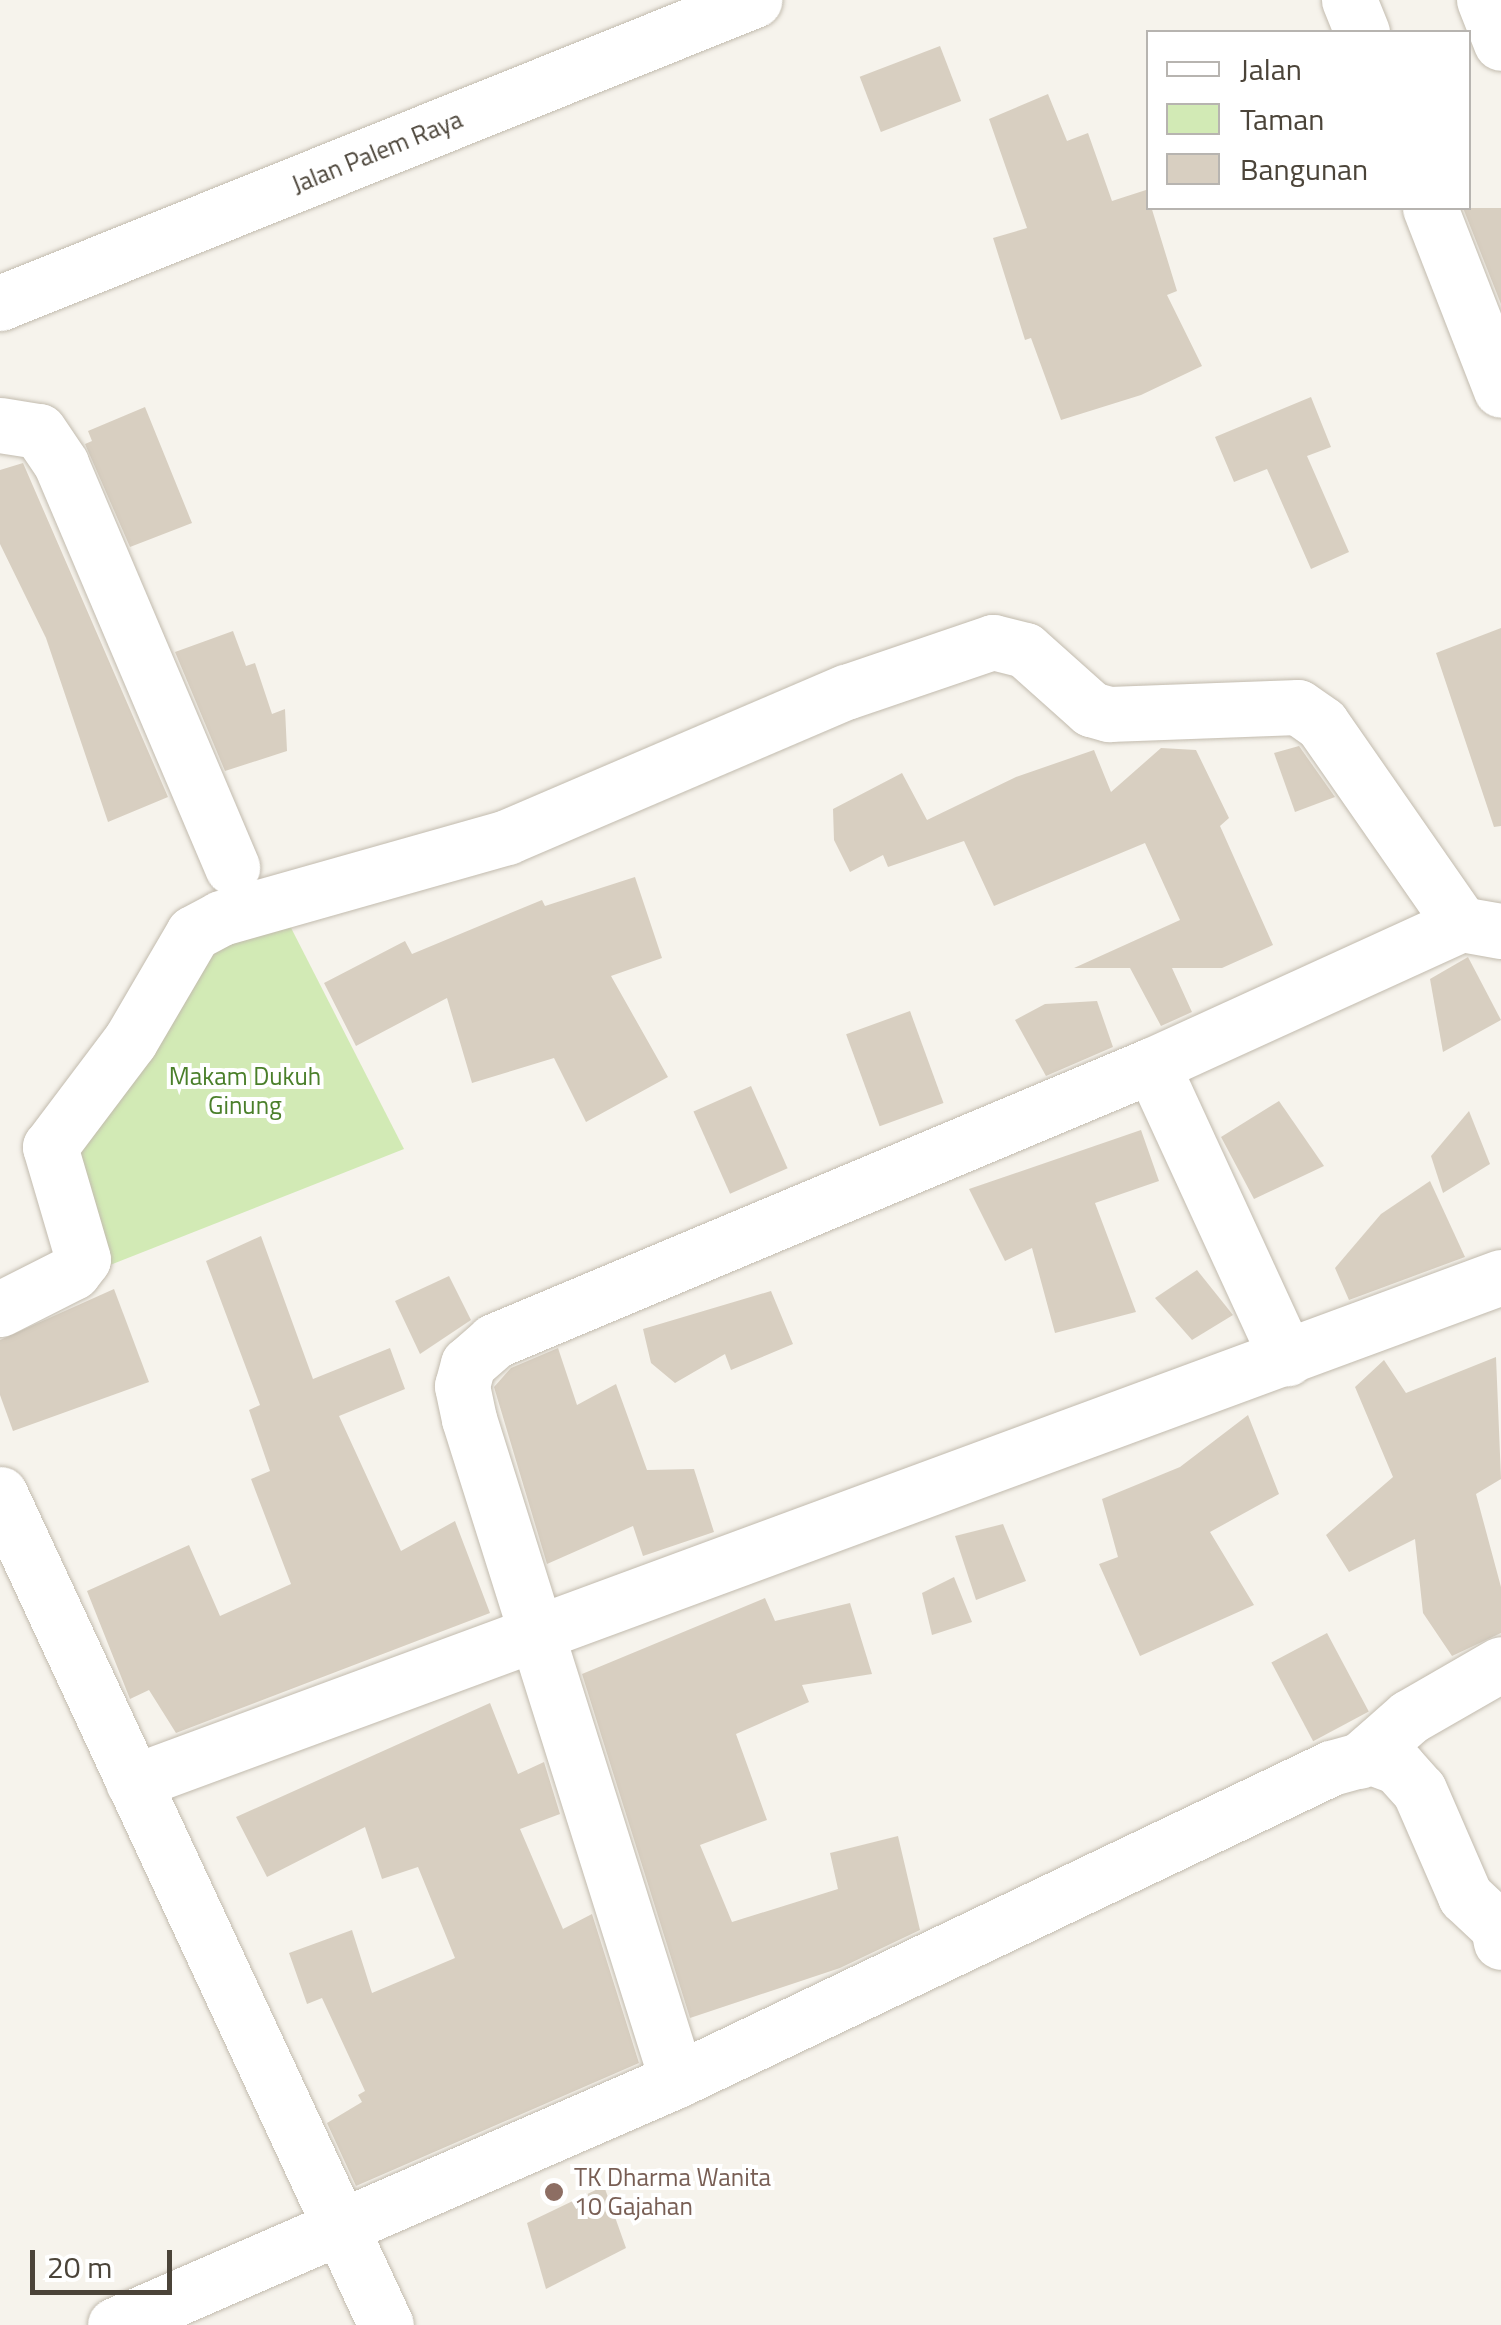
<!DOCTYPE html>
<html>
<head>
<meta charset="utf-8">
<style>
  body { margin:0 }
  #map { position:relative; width:1501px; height:2325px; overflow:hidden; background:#f6f3ec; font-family:"Titillium Web",sans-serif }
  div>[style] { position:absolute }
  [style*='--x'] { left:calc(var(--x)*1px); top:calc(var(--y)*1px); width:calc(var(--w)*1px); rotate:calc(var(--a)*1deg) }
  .green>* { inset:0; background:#d2eab5 }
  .building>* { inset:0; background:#d8cfc1; transform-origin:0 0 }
  .roads { filter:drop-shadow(0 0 2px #c2bbae) drop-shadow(0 0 2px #c2bbae) }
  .minor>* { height:55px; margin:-27.5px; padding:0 27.5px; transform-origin:27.5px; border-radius:27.5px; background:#fff }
  .dots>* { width:28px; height:28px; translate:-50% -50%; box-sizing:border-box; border:5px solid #fff; border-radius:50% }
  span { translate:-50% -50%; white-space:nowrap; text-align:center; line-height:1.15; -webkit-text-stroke:8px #fff; paint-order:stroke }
  .street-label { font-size:25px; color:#4b4439 }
  .park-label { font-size:25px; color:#4a7f2a }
  .education-label { font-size:25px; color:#785e54 }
  .left { translate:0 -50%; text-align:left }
  .legend { position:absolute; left:1146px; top:30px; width:325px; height:180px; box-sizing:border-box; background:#fff; border:2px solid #b7b4b0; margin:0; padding:12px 18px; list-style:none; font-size:30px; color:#4b4439 }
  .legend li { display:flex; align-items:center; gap:20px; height:50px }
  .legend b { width:50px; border:2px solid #b7b4b0 }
  .scale { position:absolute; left:30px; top:2250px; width:142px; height:45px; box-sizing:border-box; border:5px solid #4b4439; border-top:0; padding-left:12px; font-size:30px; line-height:35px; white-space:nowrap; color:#4b4439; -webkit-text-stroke:8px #fff; paint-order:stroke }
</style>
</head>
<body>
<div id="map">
  <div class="green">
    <i style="clip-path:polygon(286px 918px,404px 1149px,105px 1267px,75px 1131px,210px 941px)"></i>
  </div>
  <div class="building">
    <i style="left:940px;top:46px;width:59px;height:86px;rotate:69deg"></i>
    <i style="clip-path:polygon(1048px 94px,1067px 141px,1088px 133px,1112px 201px,1146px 190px,1177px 291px,1167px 295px,1202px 366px,1141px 395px,1061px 420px,1031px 338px,1025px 340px,993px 238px,1027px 228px,989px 119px)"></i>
    <i style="clip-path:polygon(1463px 208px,1501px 208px,1501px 304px)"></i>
    <i style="clip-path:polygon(1311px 397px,1331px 447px,1307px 456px,1349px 552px,1311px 569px,1267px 469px,1234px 482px,1215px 437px)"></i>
    <i style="clip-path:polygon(145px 407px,192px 523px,130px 547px,85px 444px,92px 441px,88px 431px)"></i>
    <i style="clip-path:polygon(23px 463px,168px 797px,108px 822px,46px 638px,0 544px,0 470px)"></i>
    <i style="clip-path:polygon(1501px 628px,1501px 826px,1494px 827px,1436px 653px)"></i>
    <i style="clip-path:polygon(233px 631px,246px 666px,255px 663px,272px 714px,285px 709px,287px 751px,225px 771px,175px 652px)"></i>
    <i style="clip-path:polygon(1299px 746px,1335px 797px,1295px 812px,1274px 753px)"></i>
    <i style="clip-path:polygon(1161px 748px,1196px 750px,1229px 818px,1220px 826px,1273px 945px,1222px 968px,1172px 968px,1192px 1012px,1161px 1026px,1130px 968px,1074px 968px,1180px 920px,1145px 843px,994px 906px,964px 841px,888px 867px,883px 855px,850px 872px,834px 840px,833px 809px,902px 773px,927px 820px,1016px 777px,1094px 750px,1111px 792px)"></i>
    <i style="clip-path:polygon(635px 877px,662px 958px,611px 976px,668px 1077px,586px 1122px,554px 1058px,472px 1083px,447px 998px,356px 1046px,324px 983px,405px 941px,412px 954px,542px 900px,545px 906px)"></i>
    <i style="clip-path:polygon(1468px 957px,1501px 1020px,1443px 1052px,1430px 979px)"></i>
    <i style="clip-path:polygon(1097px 1001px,1113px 1047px,1046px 1076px,1015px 1020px,1045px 1004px)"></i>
    <i style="left:910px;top:1011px;width:98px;height:68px;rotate:70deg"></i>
    <i style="left:751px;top:1086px;width:90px;height:63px;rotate:66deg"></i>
    <i style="clip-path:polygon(1279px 1101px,1324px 1166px,1254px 1199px,1221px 1137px)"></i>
    <i style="clip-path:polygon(1469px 1111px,1490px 1164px,1443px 1193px,1431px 1156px)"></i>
    <i style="clip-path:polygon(1141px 1130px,1159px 1181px,1095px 1203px,1136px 1312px,1055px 1333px,1032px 1248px,1005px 1261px,969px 1189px)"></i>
    <i style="clip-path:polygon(1430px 1181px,1465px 1257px,1349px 1300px,1335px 1268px,1381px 1214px)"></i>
    <i style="clip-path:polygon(261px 1236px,313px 1379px,390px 1348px,405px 1389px,339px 1416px,401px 1551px,455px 1521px,490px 1613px,176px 1733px,149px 1690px,130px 1699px,87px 1591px,189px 1545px,220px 1616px,291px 1584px,251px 1479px,270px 1471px,249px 1410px,260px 1405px,206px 1261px)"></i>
    <i style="clip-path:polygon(1197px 1270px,1233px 1315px,1192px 1340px,1155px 1298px)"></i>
    <i style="clip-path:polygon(449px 1276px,471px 1320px,420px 1354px,395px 1301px)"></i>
    <i style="clip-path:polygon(114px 1289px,149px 1382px,13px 1431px,0 1395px,0 1340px)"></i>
    <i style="clip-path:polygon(771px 1291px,793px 1344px,731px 1370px,725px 1354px,675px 1383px,651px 1363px,643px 1329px)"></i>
    <i style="clip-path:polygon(558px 1348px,577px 1405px,616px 1384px,647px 1470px,694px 1469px,714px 1532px,643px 1556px,633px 1526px,547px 1564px,494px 1387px,511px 1368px)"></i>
    <i style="clip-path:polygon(1496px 1357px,1501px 1479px,1476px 1494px,1501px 1587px,1501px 1633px,1452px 1656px,1423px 1613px,1415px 1539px,1349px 1572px,1326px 1535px,1393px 1477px,1355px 1387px,1384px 1360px,1406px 1393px)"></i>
    <i style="clip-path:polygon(1248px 1415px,1279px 1494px,1210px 1532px,1254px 1605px,1140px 1656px,1099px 1564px,1118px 1557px,1102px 1499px,1180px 1467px)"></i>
    <i style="clip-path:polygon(1003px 1524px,1026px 1581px,976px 1600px,955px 1536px)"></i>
    <i style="clip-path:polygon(954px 1577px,972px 1622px,932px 1635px,922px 1593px)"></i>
    <i style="clip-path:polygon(765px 1598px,775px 1621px,850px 1603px,872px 1674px,802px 1685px,809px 1702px,736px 1734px,767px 1820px,700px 1845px,732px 1922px,838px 1889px,830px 1853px,898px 1836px,920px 1930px,840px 1968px,690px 2018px,582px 1674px)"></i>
    <i style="left:1327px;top:1633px;width:89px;height:63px;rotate:62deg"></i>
    <i style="clip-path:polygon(490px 1703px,518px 1774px,544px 1762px,560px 1814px,520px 1829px,563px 1929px,592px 1914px,639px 2063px,356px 2186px,327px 2123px,362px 2102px,358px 2095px,365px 2091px,322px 1998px,307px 2004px,289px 1953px,352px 1930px,372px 1993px,455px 1958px,418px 1867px,382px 1879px,365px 1827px,267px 1877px,236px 1817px)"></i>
    <i style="clip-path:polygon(604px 2186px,626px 2248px,546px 2289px,527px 2223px)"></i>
  </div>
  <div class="roads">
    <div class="minor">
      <i style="--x:1349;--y:0;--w:35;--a:68"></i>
      <i style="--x:1484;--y:0;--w:46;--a:68.4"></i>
      <i style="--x:1430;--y:208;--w:195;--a:68.7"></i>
      <i style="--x:0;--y:303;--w:813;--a:-21.89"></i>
      <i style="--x:0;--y:425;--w:39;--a:9"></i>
      <i style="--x:39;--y:431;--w:40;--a:56"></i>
      <i style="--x:61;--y:464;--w:438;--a:67"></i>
      <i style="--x:1152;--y:1065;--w:323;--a:65.3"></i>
      <i style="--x:0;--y:1309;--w:82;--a:-26.9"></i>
      <i style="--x:73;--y:1272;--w:16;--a:-52"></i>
      <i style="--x:83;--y:1259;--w:117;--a:-106.4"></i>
      <i style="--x:50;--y:1147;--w:133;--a:-53"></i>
      <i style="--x:130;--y:1041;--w:125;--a:-59.7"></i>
      <i style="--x:193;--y:933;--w:32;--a:-28"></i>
      <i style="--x:221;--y:918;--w:297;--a:-15.8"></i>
      <i style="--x:507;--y:837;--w:369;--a:-23.2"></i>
      <i style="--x:846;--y:692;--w:155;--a:-18.8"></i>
      <i style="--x:993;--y:642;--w:33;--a:14"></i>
      <i style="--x:1025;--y:650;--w:89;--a:41.8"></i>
      <i style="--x:1091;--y:709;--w:19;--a:16"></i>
      <i style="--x:1109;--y:714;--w:189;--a:-2.1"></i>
      <i style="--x:1298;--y:707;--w:29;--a:35"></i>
      <i style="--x:1322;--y:724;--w:244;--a:55.2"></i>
      <i style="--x:1461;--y:924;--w:41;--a:9.9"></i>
      <i style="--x:0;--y:1494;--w:916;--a:65.09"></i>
      <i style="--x:1359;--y:1761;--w:67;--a:-41.3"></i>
      <i style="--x:1409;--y:1717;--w:106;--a:-29.9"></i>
      <i style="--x:133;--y:1782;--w:1458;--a:-20.26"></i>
      <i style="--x:677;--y:2080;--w:693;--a:-107.47"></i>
      <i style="--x:469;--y:1419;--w:34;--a:-102"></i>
      <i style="--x:462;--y:1386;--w:23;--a:-75"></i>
      <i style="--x:468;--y:1364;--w:35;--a:-41"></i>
      <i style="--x:494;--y:1341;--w:714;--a:-22.76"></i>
      <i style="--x:1152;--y:1065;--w:340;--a:-24.5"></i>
      <i style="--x:115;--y:2325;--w:613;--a:-23.55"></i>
      <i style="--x:677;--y:2080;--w:725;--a:-25.5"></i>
      <i style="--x:1331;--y:1768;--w:41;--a:-15.4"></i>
      <i style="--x:1371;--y:1757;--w:29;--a:20"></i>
      <i style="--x:1398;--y:1767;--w:31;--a:48"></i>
      <i style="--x:1419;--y:1790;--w:116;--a:66.5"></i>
      <i style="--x:1465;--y:1896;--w:45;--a:43.2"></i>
      <i style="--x:1498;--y:1927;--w:15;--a:79"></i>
    </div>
  </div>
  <div class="dots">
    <i style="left:554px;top:2192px;background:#8d6e63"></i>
  </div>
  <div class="street-label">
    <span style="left:377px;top:152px;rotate:-22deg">Jalan Palem Raya</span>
  </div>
  <div class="park-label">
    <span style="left:245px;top:1091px">Makam Dukuh<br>Ginung</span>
  </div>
  <div class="education-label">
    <span class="left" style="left:574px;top:2192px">TK Dharma Wanita<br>10 Gajahan</span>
  </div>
  <ul class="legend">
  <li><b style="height:12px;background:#fff"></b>Jalan</li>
  <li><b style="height:28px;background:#d2eab5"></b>Taman</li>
  <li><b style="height:28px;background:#d8cfc1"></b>Bangunan</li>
  </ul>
  <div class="scale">20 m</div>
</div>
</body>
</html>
